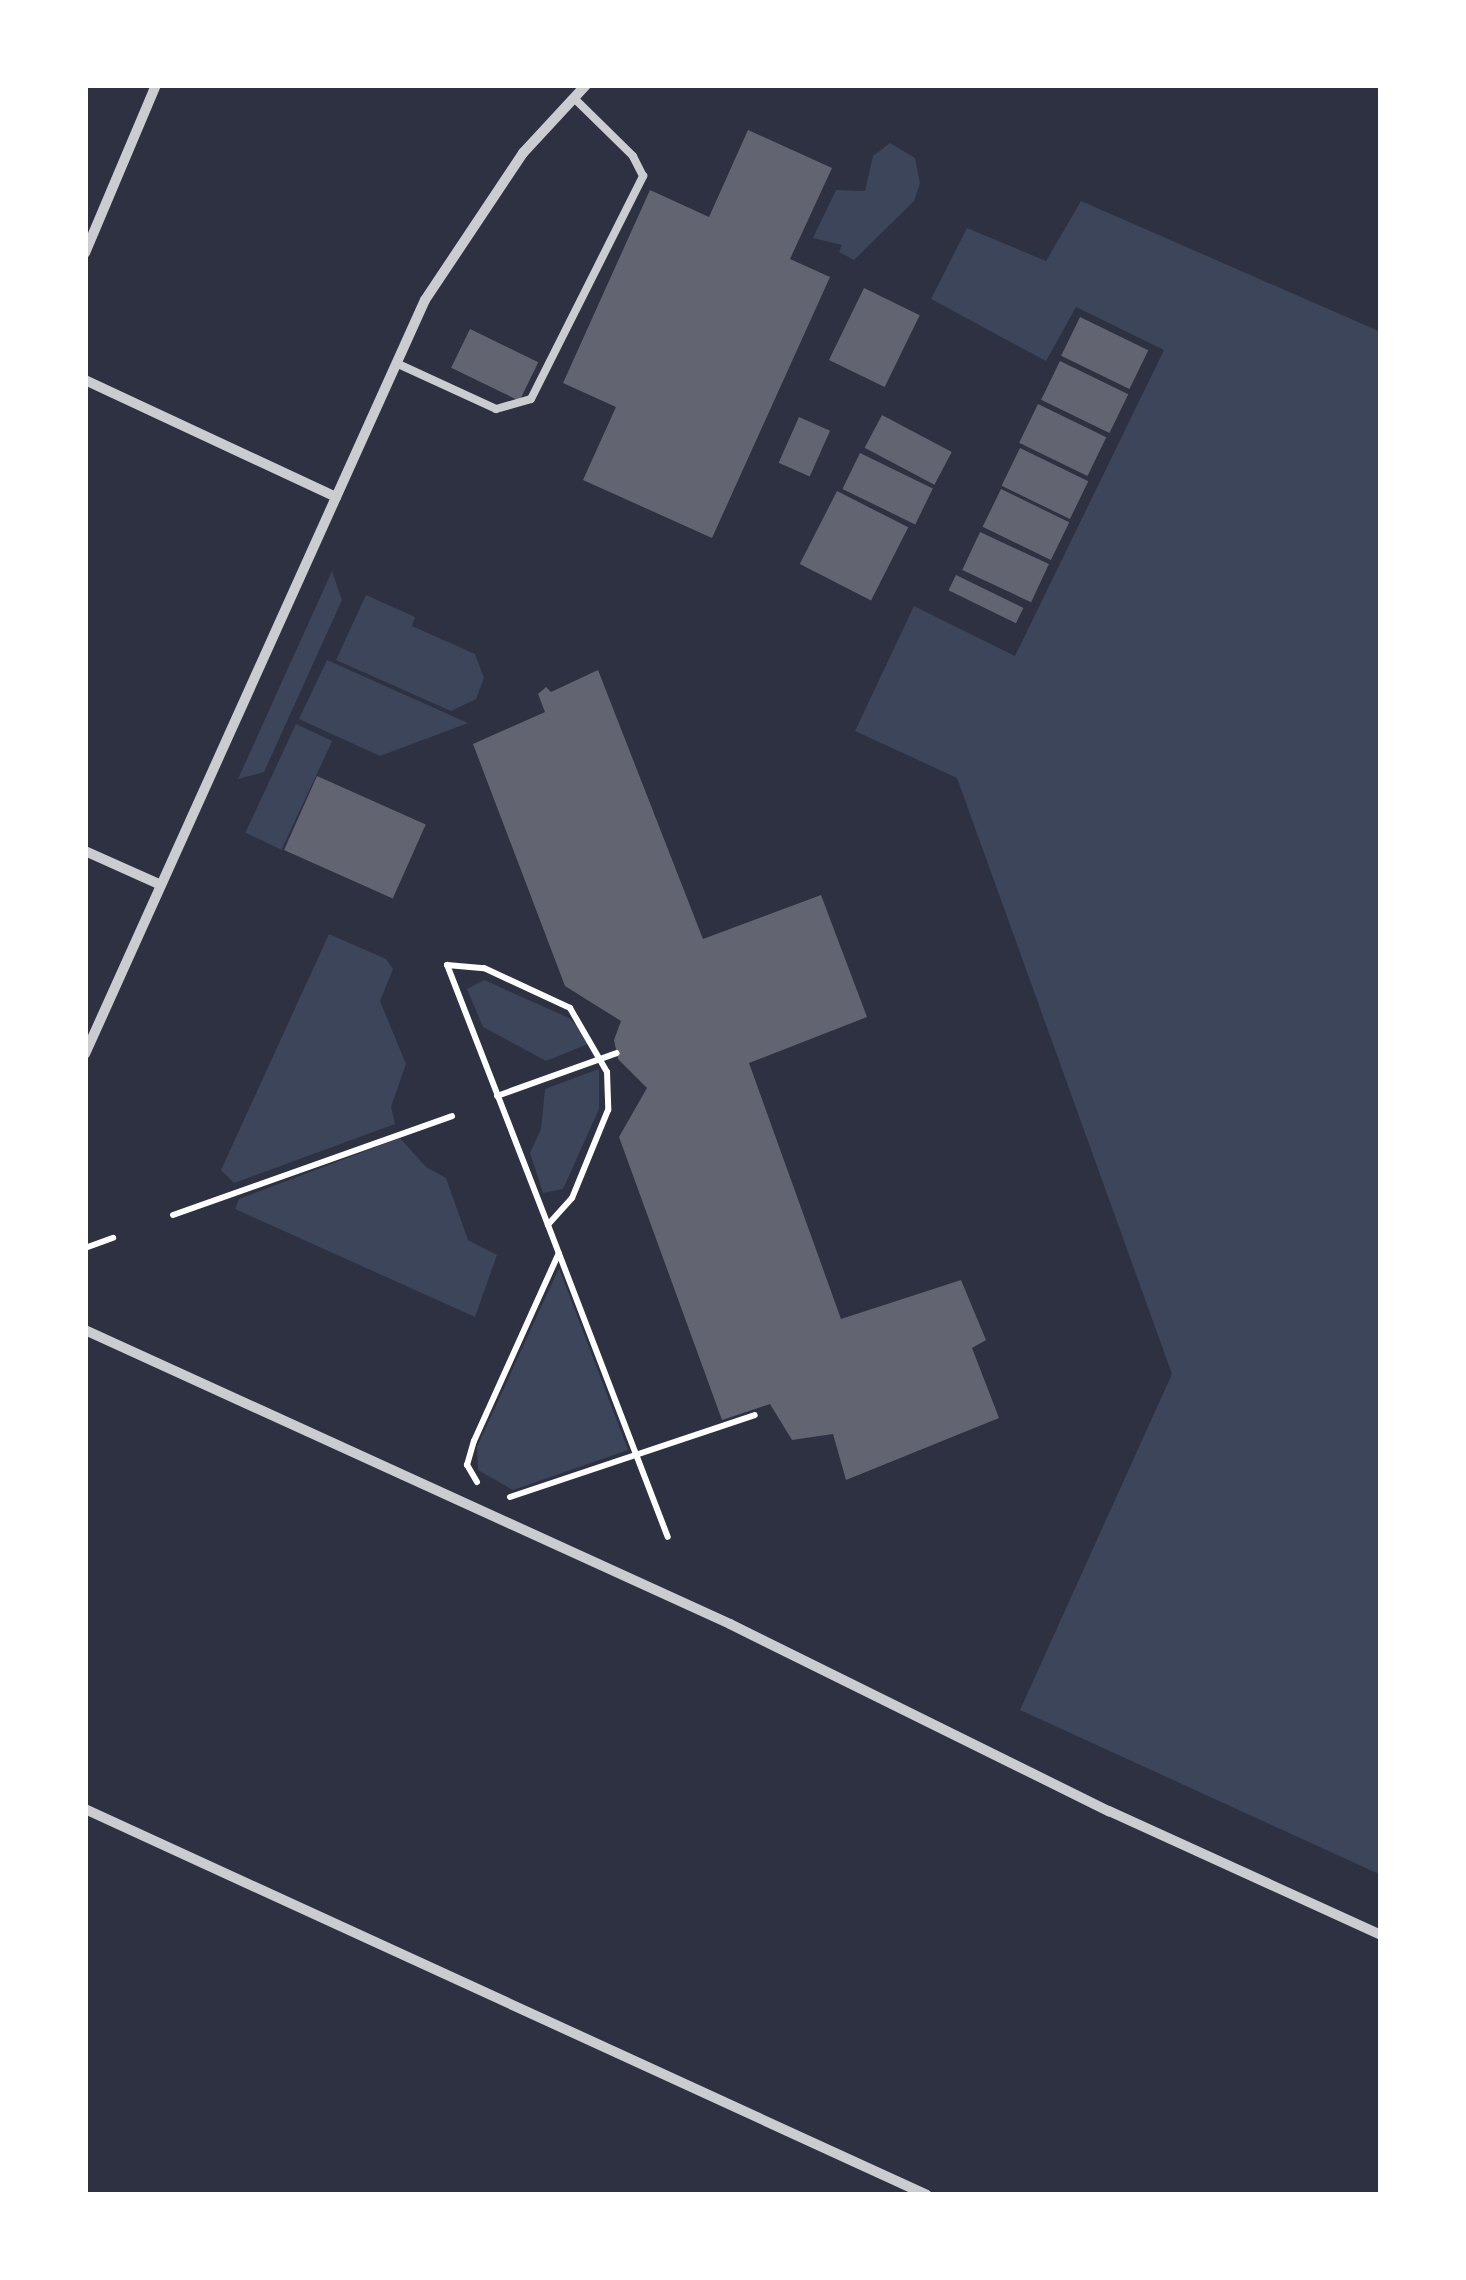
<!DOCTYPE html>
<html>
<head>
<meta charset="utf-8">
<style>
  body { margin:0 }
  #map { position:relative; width:1466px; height:2280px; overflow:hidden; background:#2d3142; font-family:"Asap Condensed",sans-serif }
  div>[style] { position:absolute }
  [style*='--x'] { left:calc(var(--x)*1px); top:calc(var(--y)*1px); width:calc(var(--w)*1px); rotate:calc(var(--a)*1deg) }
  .green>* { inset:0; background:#3c4559; transform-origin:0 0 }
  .building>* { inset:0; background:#626471; transform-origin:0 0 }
  .path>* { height:6px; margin:-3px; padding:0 3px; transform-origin:3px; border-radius:3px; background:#fff }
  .service>* { height:8px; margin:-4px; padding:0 4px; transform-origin:4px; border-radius:4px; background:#caccd0 }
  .minor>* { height:10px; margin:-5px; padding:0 5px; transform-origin:5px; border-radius:5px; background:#caccd0 }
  span { translate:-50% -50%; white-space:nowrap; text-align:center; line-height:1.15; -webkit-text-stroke:10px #fff; paint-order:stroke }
  .frame { position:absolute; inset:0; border:88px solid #fff; pointer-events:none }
</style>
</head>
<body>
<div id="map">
  <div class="green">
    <i style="clip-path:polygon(890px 143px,915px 158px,920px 183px,914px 201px,854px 260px,839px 252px,842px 245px,813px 238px,836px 190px,865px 191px,873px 156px)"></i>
    <i style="clip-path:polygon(1081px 201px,1381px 332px,1381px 1875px,1020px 1710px,1172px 1374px,957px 778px,855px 731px,914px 606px,1015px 656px,1164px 350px,1076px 307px,1046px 361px,931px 299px,967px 228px,1046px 261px)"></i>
    <i style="clip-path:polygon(332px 571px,342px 600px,264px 772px,238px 779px)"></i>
    <i style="clip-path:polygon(366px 595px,415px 617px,412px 626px,475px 654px,484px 678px,476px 699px,451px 711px,336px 660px)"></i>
    <i style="clip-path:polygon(327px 660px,468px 723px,380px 756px,299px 719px)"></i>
    <i style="left:296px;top:724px;width:40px;height:120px;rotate:25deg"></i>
    <i style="clip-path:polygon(329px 934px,386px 959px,393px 969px,380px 1001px,406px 1064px,391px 1107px,395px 1124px,234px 1183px,221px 1170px)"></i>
    <i style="clip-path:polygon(484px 980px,569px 1018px,593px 1042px,546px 1061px,483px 1027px,467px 989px)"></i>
    <i style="clip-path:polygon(599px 1069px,599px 1109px,563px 1189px,543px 1193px,530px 1153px,541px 1129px,545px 1089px)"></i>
    <i style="clip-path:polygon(400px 1138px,426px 1167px,446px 1178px,468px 1240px,497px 1255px,475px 1317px,235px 1209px,239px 1199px)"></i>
    <i style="clip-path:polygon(559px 1268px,628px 1450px,513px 1490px,478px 1470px,477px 1447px)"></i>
  </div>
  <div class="building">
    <i style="clip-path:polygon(748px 130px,832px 168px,790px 259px,830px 277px,712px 538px,583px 480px,616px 407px,563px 383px,650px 190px,709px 217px)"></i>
    <i style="left:864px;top:288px;width:62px;height:80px;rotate:26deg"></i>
    <i style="left:1080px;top:317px;width:76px;height:43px;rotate:26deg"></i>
    <i style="left:470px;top:329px;width:76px;height:43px;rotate:26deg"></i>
    <i style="left:1060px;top:361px;width:76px;height:43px;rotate:26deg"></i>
    <i style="left:1038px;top:404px;width:76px;height:43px;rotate:26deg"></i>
    <i style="left:882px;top:415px;width:79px;height:37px;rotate:28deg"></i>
    <i style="left:799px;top:417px;width:34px;height:50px;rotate:24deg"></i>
    <i style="left:1020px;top:448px;width:76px;height:42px;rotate:26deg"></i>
    <i style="left:860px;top:453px;width:81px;height:40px;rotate:26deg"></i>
    <i style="left:1001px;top:489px;width:76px;height:42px;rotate:26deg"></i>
    <i style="left:837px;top:491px;width:80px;height:82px;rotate:27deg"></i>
    <i style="left:980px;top:532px;width:76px;height:42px;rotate:25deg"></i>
    <i style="left:956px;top:575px;width:75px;height:17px;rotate:26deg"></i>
    <i style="clip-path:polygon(598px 670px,703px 939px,821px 895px,867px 1017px,749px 1063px,841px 1319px,961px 1280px,986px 1340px,972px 1348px,999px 1418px,846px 1480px,833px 1434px,792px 1440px,770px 1404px,722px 1420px,619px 1137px,647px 1088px,618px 1059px,614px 1040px,621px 1021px,565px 986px,473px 744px,545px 712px,538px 694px,546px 687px,551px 692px)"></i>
    <i style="left:317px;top:776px;width:119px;height:81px;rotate:24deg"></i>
  </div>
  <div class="path">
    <i style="--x:447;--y:965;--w:37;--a:5"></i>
    <i style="--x:484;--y:968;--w:95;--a:24.9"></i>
    <i style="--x:570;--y:1008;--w:74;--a:60"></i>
    <i style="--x:607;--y:1072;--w:38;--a:88"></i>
    <i style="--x:608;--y:1110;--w:95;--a:112.2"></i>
    <i style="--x:572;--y:1198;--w:36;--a:132"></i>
    <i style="--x:548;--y:1225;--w:279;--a:-111.2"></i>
    <i style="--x:497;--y:1096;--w:127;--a:-19.7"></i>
    <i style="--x:173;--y:1215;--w:296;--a:-19.5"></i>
    <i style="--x:548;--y:1225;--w:334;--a:69"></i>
    <i style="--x:85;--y:1248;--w:30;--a:-20"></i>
    <i style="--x:477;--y:1482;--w:20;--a:-120"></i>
    <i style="--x:467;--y:1465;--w:25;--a:-74"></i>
    <i style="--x:474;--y:1441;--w:206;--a:-65.7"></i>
    <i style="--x:510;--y:1497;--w:258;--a:-18.5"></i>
  </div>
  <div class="service">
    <i style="--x:396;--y:363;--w:110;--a:24.7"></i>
    <i style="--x:496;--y:409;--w:36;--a:-16"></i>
    <i style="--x:531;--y:399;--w:250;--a:-63.3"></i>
    <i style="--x:643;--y:176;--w:22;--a:-117"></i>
    <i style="--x:633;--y:156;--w:83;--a:-135.5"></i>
  </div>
  <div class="minor">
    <i style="--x:85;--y:253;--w:182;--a:-67.1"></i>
    <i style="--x:85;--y:380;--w:277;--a:25"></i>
    <i style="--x:85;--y:851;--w:83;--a:24.1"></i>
    <i style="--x:85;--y:1054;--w:827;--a:-65.73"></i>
    <i style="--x:425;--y:300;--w:177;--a:-56.3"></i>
    <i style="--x:523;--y:153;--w:93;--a:-47.2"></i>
    <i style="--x:85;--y:1330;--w:709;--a:24.5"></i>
    <i style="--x:730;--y:1624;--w:423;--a:26.3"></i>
    <i style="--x:1109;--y:1811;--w:299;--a:24.5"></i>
    <i style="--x:85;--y:1809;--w:926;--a:24.63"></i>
  </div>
  <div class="frame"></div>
</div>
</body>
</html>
